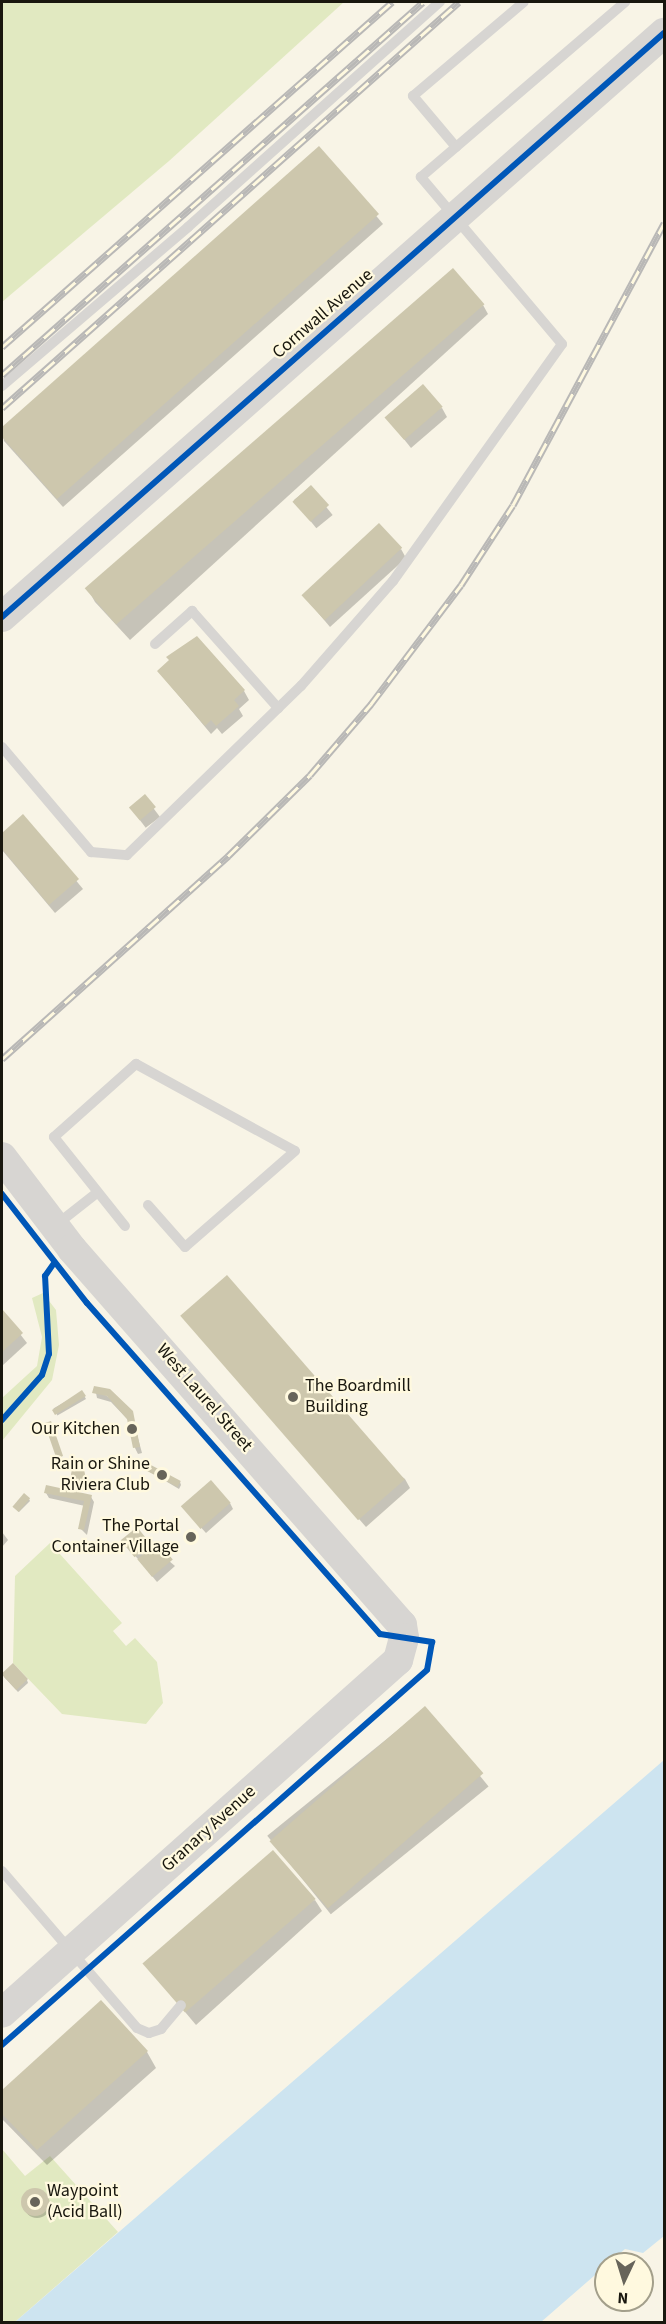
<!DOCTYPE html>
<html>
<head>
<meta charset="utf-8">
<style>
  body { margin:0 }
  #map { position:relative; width:666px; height:2324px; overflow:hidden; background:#f8f4e6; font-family:"Source Sans 3",sans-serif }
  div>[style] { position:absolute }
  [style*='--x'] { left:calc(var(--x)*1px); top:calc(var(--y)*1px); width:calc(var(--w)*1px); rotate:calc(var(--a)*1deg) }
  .green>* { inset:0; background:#e1e9c1 }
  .water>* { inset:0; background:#cde4f0 }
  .shadow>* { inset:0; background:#0003; transform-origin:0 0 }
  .round { border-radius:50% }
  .building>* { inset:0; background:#cdc7ad; transform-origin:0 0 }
  .lane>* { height:10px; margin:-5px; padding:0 5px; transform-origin:5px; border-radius:5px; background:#d7d5d2 }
  .secondary>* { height:30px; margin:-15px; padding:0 15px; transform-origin:15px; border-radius:15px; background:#d7d5d2 }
  .rail>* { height:7px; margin-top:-3.5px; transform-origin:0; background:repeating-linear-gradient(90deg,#fff9df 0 14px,#b9b8b6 0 28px); box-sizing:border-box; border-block:2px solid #b9b8b6 }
  .cycleway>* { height:6px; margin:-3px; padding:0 3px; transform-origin:3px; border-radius:3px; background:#0057b8 }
  .dots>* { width:16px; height:16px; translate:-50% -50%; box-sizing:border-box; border:3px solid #fff9df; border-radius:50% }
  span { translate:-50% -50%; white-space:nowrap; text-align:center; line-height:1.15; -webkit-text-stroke:4.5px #fff9df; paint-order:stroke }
  .street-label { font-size:18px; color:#19170e }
  .poi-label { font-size:18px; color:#19170e }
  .left { translate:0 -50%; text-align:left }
  .right { translate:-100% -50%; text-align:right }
  .frame { position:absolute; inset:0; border:3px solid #19170e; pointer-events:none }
  .north { position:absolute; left:594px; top:2252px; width:60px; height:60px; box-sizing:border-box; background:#fff9df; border:2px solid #a39f8b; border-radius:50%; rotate:184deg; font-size:16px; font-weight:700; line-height:24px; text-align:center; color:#19170e }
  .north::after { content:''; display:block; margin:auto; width:21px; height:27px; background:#67645a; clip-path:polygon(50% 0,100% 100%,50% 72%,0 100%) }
</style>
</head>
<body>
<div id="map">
  <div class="green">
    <i style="clip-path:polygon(2px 2px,344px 2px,169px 161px,2px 302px)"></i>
    <i style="clip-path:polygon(43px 1293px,56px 1310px,59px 1345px,52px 1380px,2px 1441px,2px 1398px,37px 1366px,42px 1337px,32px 1298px)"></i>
    <i style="clip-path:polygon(50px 1543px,122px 1623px,113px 1631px,126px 1646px,135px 1638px,157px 1662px,163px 1703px,146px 1724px,62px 1714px,13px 1663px,15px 1576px)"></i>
    <i style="clip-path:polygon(2px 2149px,25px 2176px,50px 2156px,118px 2232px,15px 2322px,2px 2322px)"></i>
  </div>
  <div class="water">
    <i style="clip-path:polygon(664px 1760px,664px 2236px,643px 2253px,625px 2249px,541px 2322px,15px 2322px)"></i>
  </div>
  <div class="shadow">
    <i style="clip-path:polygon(319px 148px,383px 224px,63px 507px,4px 441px,2px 429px)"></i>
    <i style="clip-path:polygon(483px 305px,488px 314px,130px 640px,95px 602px,90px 593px)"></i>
    <i style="clip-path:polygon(442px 408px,447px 417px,411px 448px,387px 418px)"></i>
    <i style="left:310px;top:487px;width:36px;height:21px;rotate:51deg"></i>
    <i style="clip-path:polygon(401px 549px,406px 558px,330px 627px,303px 595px)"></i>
    <i style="clip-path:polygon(159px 672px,244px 691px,249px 700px,239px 709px,243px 716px,222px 734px,217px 728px,211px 734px)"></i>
    <i style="left:145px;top:797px;width:25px;height:18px;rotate:53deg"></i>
    <i style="clip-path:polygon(23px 816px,83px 889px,55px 913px,2px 850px,2px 835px)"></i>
    <i style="clip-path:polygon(2px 1311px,27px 1343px,2px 1366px)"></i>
    <i style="clip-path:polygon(182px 1316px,405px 1479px,410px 1488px,366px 1527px)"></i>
    <i style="clip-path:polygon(95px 1388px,131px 1412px,142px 1453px,138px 1454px,135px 1448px,129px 1421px,111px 1402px,97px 1398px)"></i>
    <i style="left:82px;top:1392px;width:8px;height:33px;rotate:60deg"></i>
    <i style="left:76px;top:1467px;width:18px;height:6px;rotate:47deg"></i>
    <i style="clip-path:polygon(147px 1470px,180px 1482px,181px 1485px,179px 1489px)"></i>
    <i style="clip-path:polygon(46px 1493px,91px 1497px,94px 1502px,87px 1535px,80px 1528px,85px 1506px,49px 1498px)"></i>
    <i style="clip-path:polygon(29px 1499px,30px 1501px,19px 1512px,15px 1508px)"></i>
    <i style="clip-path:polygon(230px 1503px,233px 1509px,206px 1533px,187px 1512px)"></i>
    <i style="clip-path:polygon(2px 1532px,8px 1540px,2px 1547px)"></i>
    <i style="clip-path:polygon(123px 1541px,150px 1545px,175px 1566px,157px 1582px)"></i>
    <i style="clip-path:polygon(4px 1677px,27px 1680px,28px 1683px,18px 1692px)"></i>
    <i style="left:425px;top:1708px;width:101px;height:203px;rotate:51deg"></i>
    <i style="clip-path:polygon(315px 1900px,322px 1911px,196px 2025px,144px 1963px)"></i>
    <i style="clip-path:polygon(101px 2002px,147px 2052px,156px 2068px,47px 2165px,2px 2119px,2px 2092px)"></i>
    <i class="round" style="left:24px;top:2192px;width:26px;height:26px"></i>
  </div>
  <div class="building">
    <i style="clip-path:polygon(319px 146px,379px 214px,57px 499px,2px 437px,2px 427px)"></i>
    <i style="left:453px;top:268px;width:48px;height:488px;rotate:49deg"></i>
    <i style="left:423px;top:384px;width:30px;height:51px;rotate:49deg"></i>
    <i style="left:311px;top:485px;width:27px;height:25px;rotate:48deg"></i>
    <i style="left:379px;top:523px;width:34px;height:106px;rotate:47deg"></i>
    <i style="clip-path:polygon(197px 636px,245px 690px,234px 700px,239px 706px,216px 726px,211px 720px,205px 726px,157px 671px,169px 660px,166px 657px)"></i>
    <i style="left:145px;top:794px;width:17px;height:21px;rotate:50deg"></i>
    <i style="clip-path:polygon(23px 814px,79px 879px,49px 905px,2px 849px,2px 833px)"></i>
    <i style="left:227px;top:1275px;width:271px;height:62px;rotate:49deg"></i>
    <i style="clip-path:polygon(2px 1309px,23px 1333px,2px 1352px)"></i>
    <i style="clip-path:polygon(94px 1386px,110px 1389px,133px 1411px,140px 1447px,133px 1448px,127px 1419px,107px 1396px,92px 1393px)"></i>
    <i style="clip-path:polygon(82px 1390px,86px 1396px,55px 1415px,52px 1410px)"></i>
    <i style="left:51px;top:1421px;width:37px;height:7px;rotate:71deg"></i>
    <i style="left:149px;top:1464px;width:36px;height:7px;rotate:28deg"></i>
    <i class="round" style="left:71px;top:1467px;width:14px;height:14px"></i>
    <i style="left:211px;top:1480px;width:30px;height:40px;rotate:49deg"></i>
    <i style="clip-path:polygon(46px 1485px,92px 1495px,84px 1530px,78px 1529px,84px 1501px,44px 1493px)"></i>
    <i style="left:24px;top:1493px;width:8px;height:18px;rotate:40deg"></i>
    <i style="left:137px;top:1527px;width:22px;height:21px;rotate:51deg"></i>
    <i style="left:158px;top:1542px;width:23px;height:27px;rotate:50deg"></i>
    <i style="left:13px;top:1663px;width:22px;height:16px;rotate:47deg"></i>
    <i style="left:425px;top:1706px;width:89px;height:206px;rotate:49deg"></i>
    <i style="left:273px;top:1850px;width:65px;height:173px;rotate:49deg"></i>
    <i style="clip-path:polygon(101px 2000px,148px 2051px,37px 2150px,2px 2114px,2px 2090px)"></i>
    <i class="round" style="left:21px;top:2188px;width:28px;height:28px"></i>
  </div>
  <div class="lane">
    <i style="--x:456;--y:147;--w:67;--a:-130.1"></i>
    <i style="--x:413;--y:96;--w:145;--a:-40.3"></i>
    <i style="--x:2;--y:386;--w:245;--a:-40.5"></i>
    <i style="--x:188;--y:227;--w:338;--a:-41.8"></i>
    <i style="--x:155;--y:644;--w:50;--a:-41.7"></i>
    <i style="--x:192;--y:611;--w:130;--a:48.4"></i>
    <i style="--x:2;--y:747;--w:138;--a:49.7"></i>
    <i style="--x:91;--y:852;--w:36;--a:5"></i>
    <i style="--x:127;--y:855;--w:243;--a:-44.2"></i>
    <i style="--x:301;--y:686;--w:140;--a:-48.8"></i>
    <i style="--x:393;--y:581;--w:291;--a:-54.5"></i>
    <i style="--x:562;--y:344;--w:219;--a:-130.2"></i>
    <i style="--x:421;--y:177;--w:269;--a:-40.6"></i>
    <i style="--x:56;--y:1225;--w:53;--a:-38.2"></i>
    <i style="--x:125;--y:1226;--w:114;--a:-128.6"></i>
    <i style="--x:54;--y:1137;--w:110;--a:-41.7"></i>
    <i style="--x:136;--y:1064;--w:181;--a:28.7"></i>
    <i style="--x:295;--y:1151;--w:146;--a:138.9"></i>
    <i style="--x:185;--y:1247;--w:56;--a:-131.4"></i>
    <i style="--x:2;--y:1871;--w:207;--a:49.3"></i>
    <i style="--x:137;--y:2028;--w:13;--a:23"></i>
    <i style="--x:149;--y:2033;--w:13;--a:-18"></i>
    <i style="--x:161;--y:2029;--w:31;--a:-50"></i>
  </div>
  <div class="secondary">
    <i style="--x:2;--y:617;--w:883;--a:-41.42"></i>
    <i style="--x:2;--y:1157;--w:116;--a:52.7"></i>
    <i style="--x:72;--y:1249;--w:500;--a:48.73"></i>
    <i style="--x:402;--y:1625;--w:13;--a:81"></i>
    <i style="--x:404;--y:1638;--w:23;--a:105"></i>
    <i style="--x:398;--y:1660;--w:530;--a:138.29"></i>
  </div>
  <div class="rail">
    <i style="--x:2;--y:347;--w:521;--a:-41.5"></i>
    <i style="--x:2;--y:375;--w:562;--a:-41.54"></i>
    <i style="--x:2;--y:408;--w:611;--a:-41.62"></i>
    <i style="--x:2;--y:1059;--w:304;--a:-41.9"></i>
    <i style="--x:228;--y:856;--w:115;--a:-44.6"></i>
    <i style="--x:310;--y:775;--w:94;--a:-49.3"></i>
    <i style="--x:371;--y:704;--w:149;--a:-52.9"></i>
    <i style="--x:461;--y:585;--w:95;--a:-57"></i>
    <i style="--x:513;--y:505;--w:320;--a:-61.8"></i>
  </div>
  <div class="cycleway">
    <i style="--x:2;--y:617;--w:883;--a:-41.42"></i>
    <i style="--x:2;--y:1194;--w:138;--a:52.1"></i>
    <i style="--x:87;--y:1303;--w:442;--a:48.5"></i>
    <i style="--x:380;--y:1634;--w:53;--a:8.7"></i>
    <i style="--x:432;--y:1642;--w:28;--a:100"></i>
    <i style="--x:427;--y:1670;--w:567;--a:138.58"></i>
    <i style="--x:2;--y:1420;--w:60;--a:-48.4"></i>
    <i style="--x:42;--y:1375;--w:22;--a:-72"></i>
    <i style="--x:49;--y:1354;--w:78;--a:-92.9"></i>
    <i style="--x:45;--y:1276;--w:16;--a:-55"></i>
  </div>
  <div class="dots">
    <i style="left:293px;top:1397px;background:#67645a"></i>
    <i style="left:132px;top:1429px;background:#67645a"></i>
    <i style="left:162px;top:1475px;background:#67645a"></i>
    <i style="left:191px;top:1537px;background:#67645a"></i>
    <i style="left:35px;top:2202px;background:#67645a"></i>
  </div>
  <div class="street-label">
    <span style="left:323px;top:314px;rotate:-41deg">Cornwall Avenue</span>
    <span style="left:204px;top:1398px;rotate:49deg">West Laurel Street</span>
    <span style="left:209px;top:1829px;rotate:-42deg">Granary Avenue</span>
  </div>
  <div class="poi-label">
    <span class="left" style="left:305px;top:1397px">The Boardmill<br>Building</span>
    <span class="right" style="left:120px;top:1429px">Our Kitchen</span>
    <span class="right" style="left:150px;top:1475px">Rain or Shine<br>Riviera Club</span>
    <span class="right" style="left:179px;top:1537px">The Portal<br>Container Village</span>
    <span class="left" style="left:47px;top:2202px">Waypoint<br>(Acid Ball)</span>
  </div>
  <div class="frame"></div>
  <div class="north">N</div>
</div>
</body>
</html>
